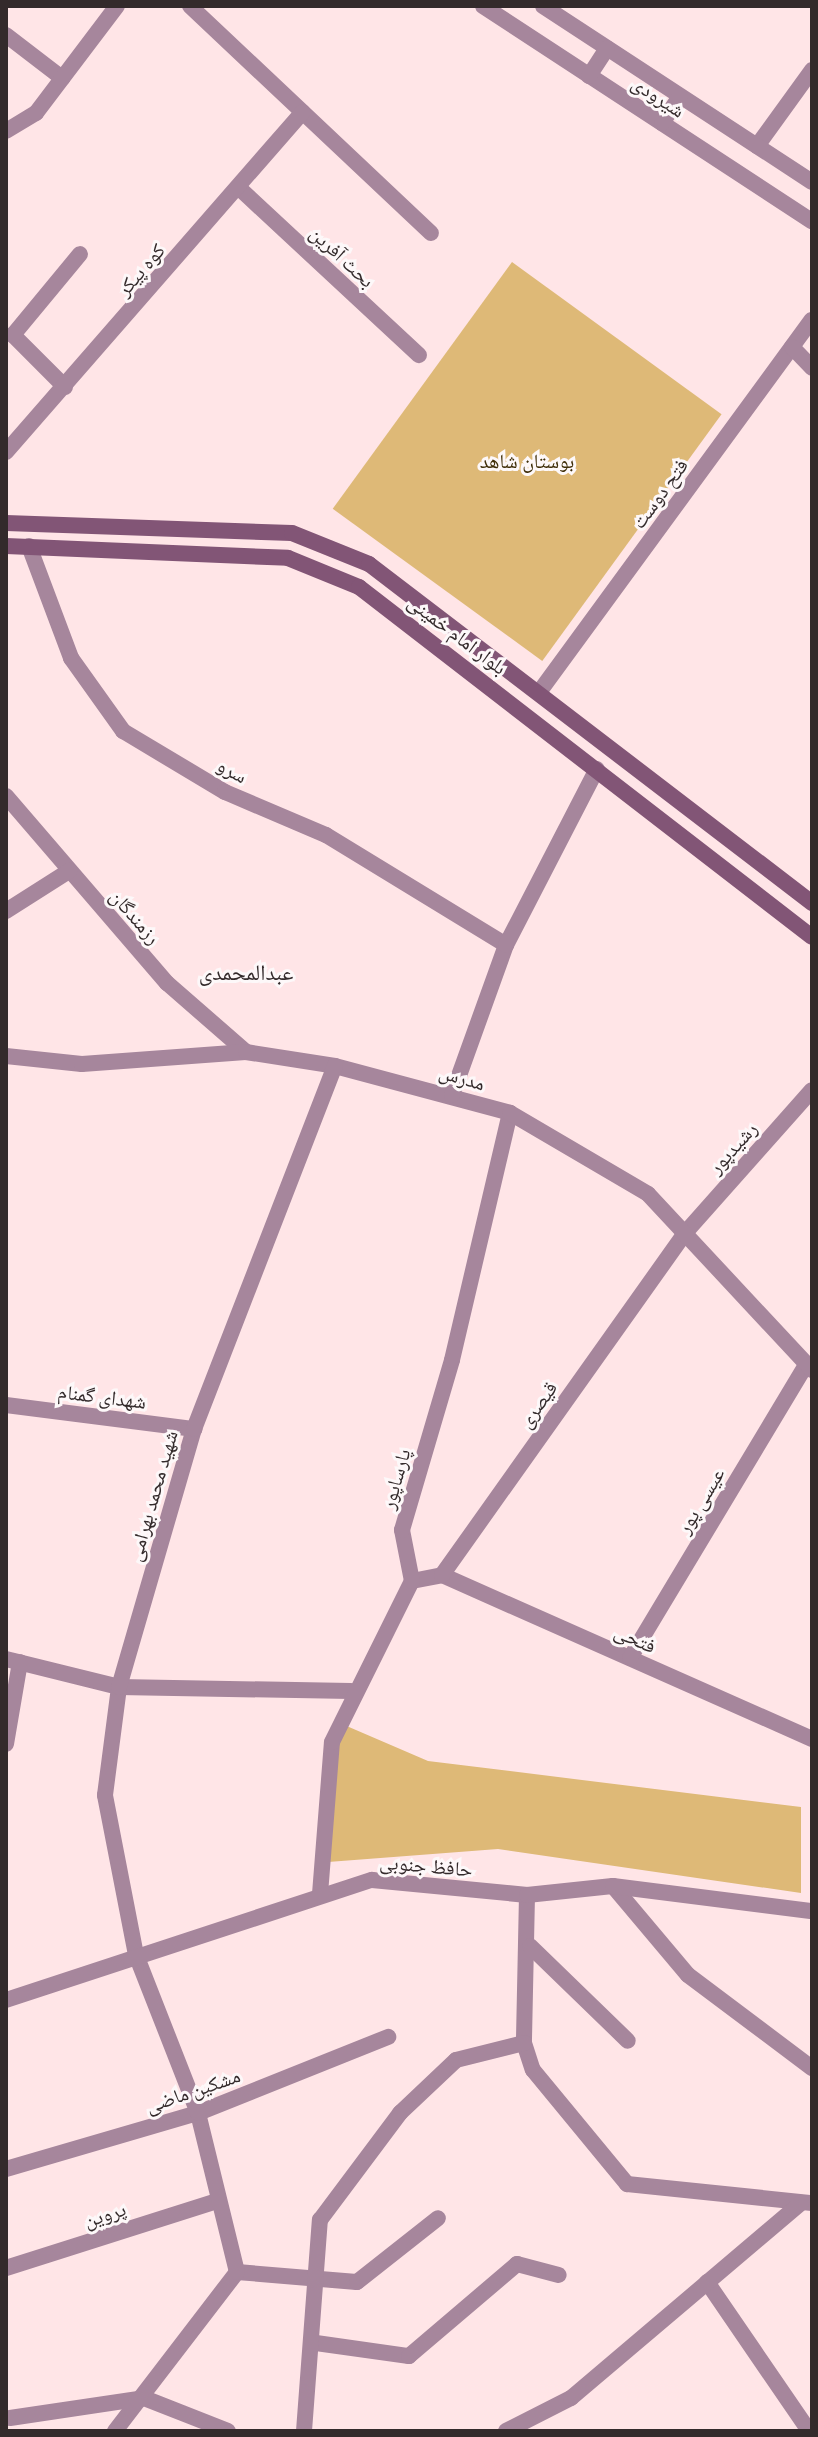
<!DOCTYPE html>
<html>
<head>
<meta charset="utf-8">
<style>
  body { margin:0 }
  #map { position:relative; width:818px; height:2437px; overflow:hidden; background:#ffe5e7; font-family:Signika,"Noto Naskh Arabic",sans-serif }
  div>[style] { position:absolute }
  [style*='--x'] { left:calc(var(--x)*1px); top:calc(var(--y)*1px); width:calc(var(--w)*1px); rotate:calc(var(--a)*1deg) }
  .green>* { inset:0; background:#deb977; transform-origin:0 0 }
  .minor>* { height:16px; margin:-8px; padding:0 8px; transform-origin:8px; border-radius:8px; background:#a6869c }
  .tertiary>* { height:16px; margin:-8px; padding:0 8px; transform-origin:8px; border-radius:8px; background:#a6869c }
  .secondary>* { height:16px; margin:-8px; padding:0 8px; transform-origin:8px; border-radius:8px; background:#825576 }
  span { translate:-50% -50%; white-space:nowrap; text-align:center; line-height:1.15; -webkit-text-stroke:6px #fdf8f9; paint-order:stroke }
  .street-label { font-size:20px; color:#332a2b }
  .park-label { font-size:20px; color:#3f2e08 }
  .neighbourhood-label { font-size:22px; color:#332a2b }
  .frame { position:absolute; inset:0; border:8px solid #332a2b; pointer-events:none }
</style>
</head>
<body>
<div id="map">
  <div class="green">
    <i style="left:512px;top:262px;width:259px;height:305px;rotate:36deg"></i>
    <i style="clip-path:polygon(342px 1724px,428px 1761px,801px 1807px,801px 1893px,498px 1849px,315px 1863px)"></i>
  </div>
  <div class="minor">
    <i style="--x:190;--y:6;--w:331;--a:43.3"></i>
    <i style="--x:6;--y:35;--w:71;--a:37.5"></i>
    <i style="--x:757;--y:146;--w:94;--a:-54.1"></i>
    <i style="--x:238;--y:187;--w:247;--a:42.9"></i>
    <i style="--x:65;--y:387;--w:74;--a:-135"></i>
    <i style="--x:13;--y:335;--w:105;--a:-50.4"></i>
    <i style="--x:6;--y:452;--w:451;--a:-48.9"></i>
    <i style="--x:540;--y:691;--w:460;--a:-53.8"></i>
    <i style="--x:442;--y:1575;--w:405;--a:23.9"></i>
    <i style="--x:412;--y:1581;--w:31;--a:-11"></i>
    <i style="--x:442;--y:1575;--w:420;--a:-54.6"></i>
    <i style="--x:685;--y:1233;--w:191;--a:-48.4"></i>
    <i style="--x:630;--y:1658;--w:343;--a:-59"></i>
    <i style="--x:119;--y:1687;--w:232;--a:1"></i>
    <i style="--x:6;--y:1744;--w:83;--a:-80.3"></i>
    <i style="--x:613;--y:1886;--w:116;--a:49.9"></i>
    <i style="--x:688;--y:1975;--w:155;--a:36.9"></i>
    <i style="--x:320;--y:1894;--w:152;--a:-85.5"></i>
    <i style="--x:332;--y:1742;--w:180;--a:-63.6"></i>
    <i style="--x:412;--y:1581;--w:52;--a:-101.1"></i>
    <i style="--x:402;--y:1530;--w:177;--a:-73.6"></i>
    <i style="--x:452;--y:1360;--w:254;--a:-76.8"></i>
    <i style="--x:527;--y:1895;--w:148;--a:91.2"></i>
    <i style="--x:524;--y:2043;--w:28;--a:72"></i>
    <i style="--x:533;--y:2070;--w:148;--a:50.5"></i>
    <i style="--x:627;--y:2184;--w:186;--a:5.9"></i>
    <i style="--x:530;--y:1946;--w:136;--a:44.1"></i>
    <i style="--x:6;--y:2169;--w:200;--a:-16.3"></i>
    <i style="--x:198;--y:2113;--w:205;--a:-21.8"></i>
    <i style="--x:6;--y:2268;--w:221;--a:-17.6"></i>
    <i style="--x:237;--y:2272;--w:120;--a:4.8"></i>
    <i style="--x:357;--y:2282;--w:103;--a:-38.3"></i>
    <i style="--x:707;--y:2282;--w:181;--a:55.6"></i>
    <i style="--x:316;--y:2343;--w:94;--a:8"></i>
    <i style="--x:409;--y:2356;--w:142;--a:-40.4"></i>
    <i style="--x:517;--y:2264;--w:43;--a:14.7"></i>
    <i style="--x:10;--y:2418;--w:135;--a:-8.5"></i>
    <i style="--x:144;--y:2398;--w:90;--a:21.4"></i>
    <i style="--x:115;--y:2431;--w:200;--a:-52.5"></i>
    <i style="--x:237;--y:2272;--w:164;--a:-103.8"></i>
    <i style="--x:198;--y:2113;--w:170;--a:-111.4"></i>
    <i style="--x:304;--y:2431;--w:212;--a:-85.7"></i>
    <i style="--x:320;--y:2220;--w:134;--a:-53.2"></i>
    <i style="--x:400;--y:2113;--w:77;--a:-43.4"></i>
    <i style="--x:456;--y:2060;--w:70;--a:-14"></i>
    <i style="--x:506;--y:2431;--w:73;--a:-26.9"></i>
    <i style="--x:571;--y:2398;--w:302;--a:-40.3"></i>
  </div>
  <div class="tertiary">
    <i style="--x:483;--y:6;--w:393;--a:33.2"></i>
    <i style="--x:543;--y:6;--w:321;--a:33.2"></i>
    <i style="--x:589;--y:76;--w:33;--a:-57"></i>
    <i style="--x:662;--y:123;--w:32;--a:-56"></i>
    <i style="--x:6;--y:131;--w:35;--a:-31"></i>
    <i style="--x:36;--y:113;--w:134;--a:-52.9"></i>
    <i style="--x:792;--y:347;--w:29;--a:46"></i>
    <i style="--x:29;--y:546;--w:120;--a:69.4"></i>
    <i style="--x:71;--y:658;--w:90;--a:54.5"></i>
    <i style="--x:123;--y:731;--w:119;--a:30.9"></i>
    <i style="--x:225;--y:792;--w:110;--a:23.1"></i>
    <i style="--x:326;--y:835;--w:211;--a:31.4"></i>
    <i style="--x:6;--y:796;--w:247;--a:49.3"></i>
    <i style="--x:167;--y:983;--w:105;--a:41.1"></i>
    <i style="--x:6;--y:911;--w:75;--a:-32.4"></i>
    <i style="--x:6;--y:1056;--w:76;--a:6"></i>
    <i style="--x:82;--y:1064;--w:164;--a:-4.2"></i>
    <i style="--x:246;--y:1052;--w:90;--a:8.9"></i>
    <i style="--x:335;--y:1066;--w:181;--a:15"></i>
    <i style="--x:510;--y:1113;--w:160;--a:30.4"></i>
    <i style="--x:648;--y:1194;--w:241;--a:47"></i>
    <i style="--x:452;--y:1095;--w:159;--a:-70.2"></i>
    <i style="--x:506;--y:945;--w:198;--a:-62.7"></i>
    <i style="--x:6;--y:1405;--w:190;--a:7.3"></i>
    <i style="--x:6;--y:1659;--w:116;--a:13.9"></i>
    <i style="--x:136;--y:1955;--w:163;--a:-101"></i>
    <i style="--x:105;--y:1795;--w:109;--a:-82.6"></i>
    <i style="--x:119;--y:1687;--w:269;--a:-73.8"></i>
    <i style="--x:194;--y:1429;--w:389;--a:-68.8"></i>
    <i style="--x:6;--y:2000;--w:385;--a:-18.2"></i>
    <i style="--x:372;--y:1880;--w:156;--a:5.5"></i>
    <i style="--x:527;--y:1895;--w:86;--a:-6"></i>
    <i style="--x:613;--y:1886;--w:201;--a:7.2"></i>
  </div>
  <div class="secondary">
    <i style="--x:6;--y:523;--w:286;--a:2"></i>
    <i style="--x:292;--y:533;--w:83;--a:21.9"></i>
    <i style="--x:369;--y:564;--w:558;--a:37.42"></i>
    <i style="--x:6;--y:546;--w:282;--a:2.4"></i>
    <i style="--x:288;--y:558;--w:77;--a:22.2"></i>
    <i style="--x:359;--y:587;--w:572;--a:37.69"></i>
  </div>
  <div class="street-label">
    <span style="left:658px;top:97px;rotate:33deg">شیرودی</span>
    <span style="left:342px;top:257px;rotate:43deg">بحث آفرین</span>
    <span style="left:141px;top:270px;rotate:-49deg">کوه پیکر</span>
    <span style="left:660px;top:494px;rotate:-54deg">فتح دوست</span>
    <span style="left:457px;top:635px;rotate:37deg">بلوار امام خمینی</span>
    <span style="left:232px;top:771px;rotate:28deg">سرو</span>
    <span style="left:135px;top:917px;rotate:49deg">رزمندگان</span>
    <span style="left:462px;top:1078px;rotate:16deg">مدرس</span>
    <span style="left:733px;top:1148px;rotate:-48deg">رشیدپور</span>
    <span style="left:102px;top:1397px;rotate:7deg">شهدای گمنام</span>
    <span style="left:538px;top:1405px;rotate:-55deg">قیصری</span>
    <span style="left:396px;top:1479px;rotate:-74deg">پارساپور</span>
    <span style="left:153px;top:1496px;rotate:-74deg">شهید محمد بهرامی</span>
    <span style="left:701px;top:1501px;rotate:-59deg">عیسی پور</span>
    <span style="left:635px;top:1639px;rotate:24deg">فتحی</span>
    <span style="left:426px;top:1866px;rotate:5deg">حافظ جنوبی</span>
    <span style="left:193px;top:2091px;rotate:-19deg">مشکین ماضی</span>
    <span style="left:105px;top:2215px;rotate:-18deg">پروین</span>
  </div>
  <div class="park-label">
    <span style="left:527px;top:461px">بوستان شاهد</span>
  </div>
  <div class="neighbourhood-label">
    <span style="left:246px;top:973px">عبدالمحمدی</span>
  </div>
  <div class="frame"></div>
</div>
</body>
</html>
